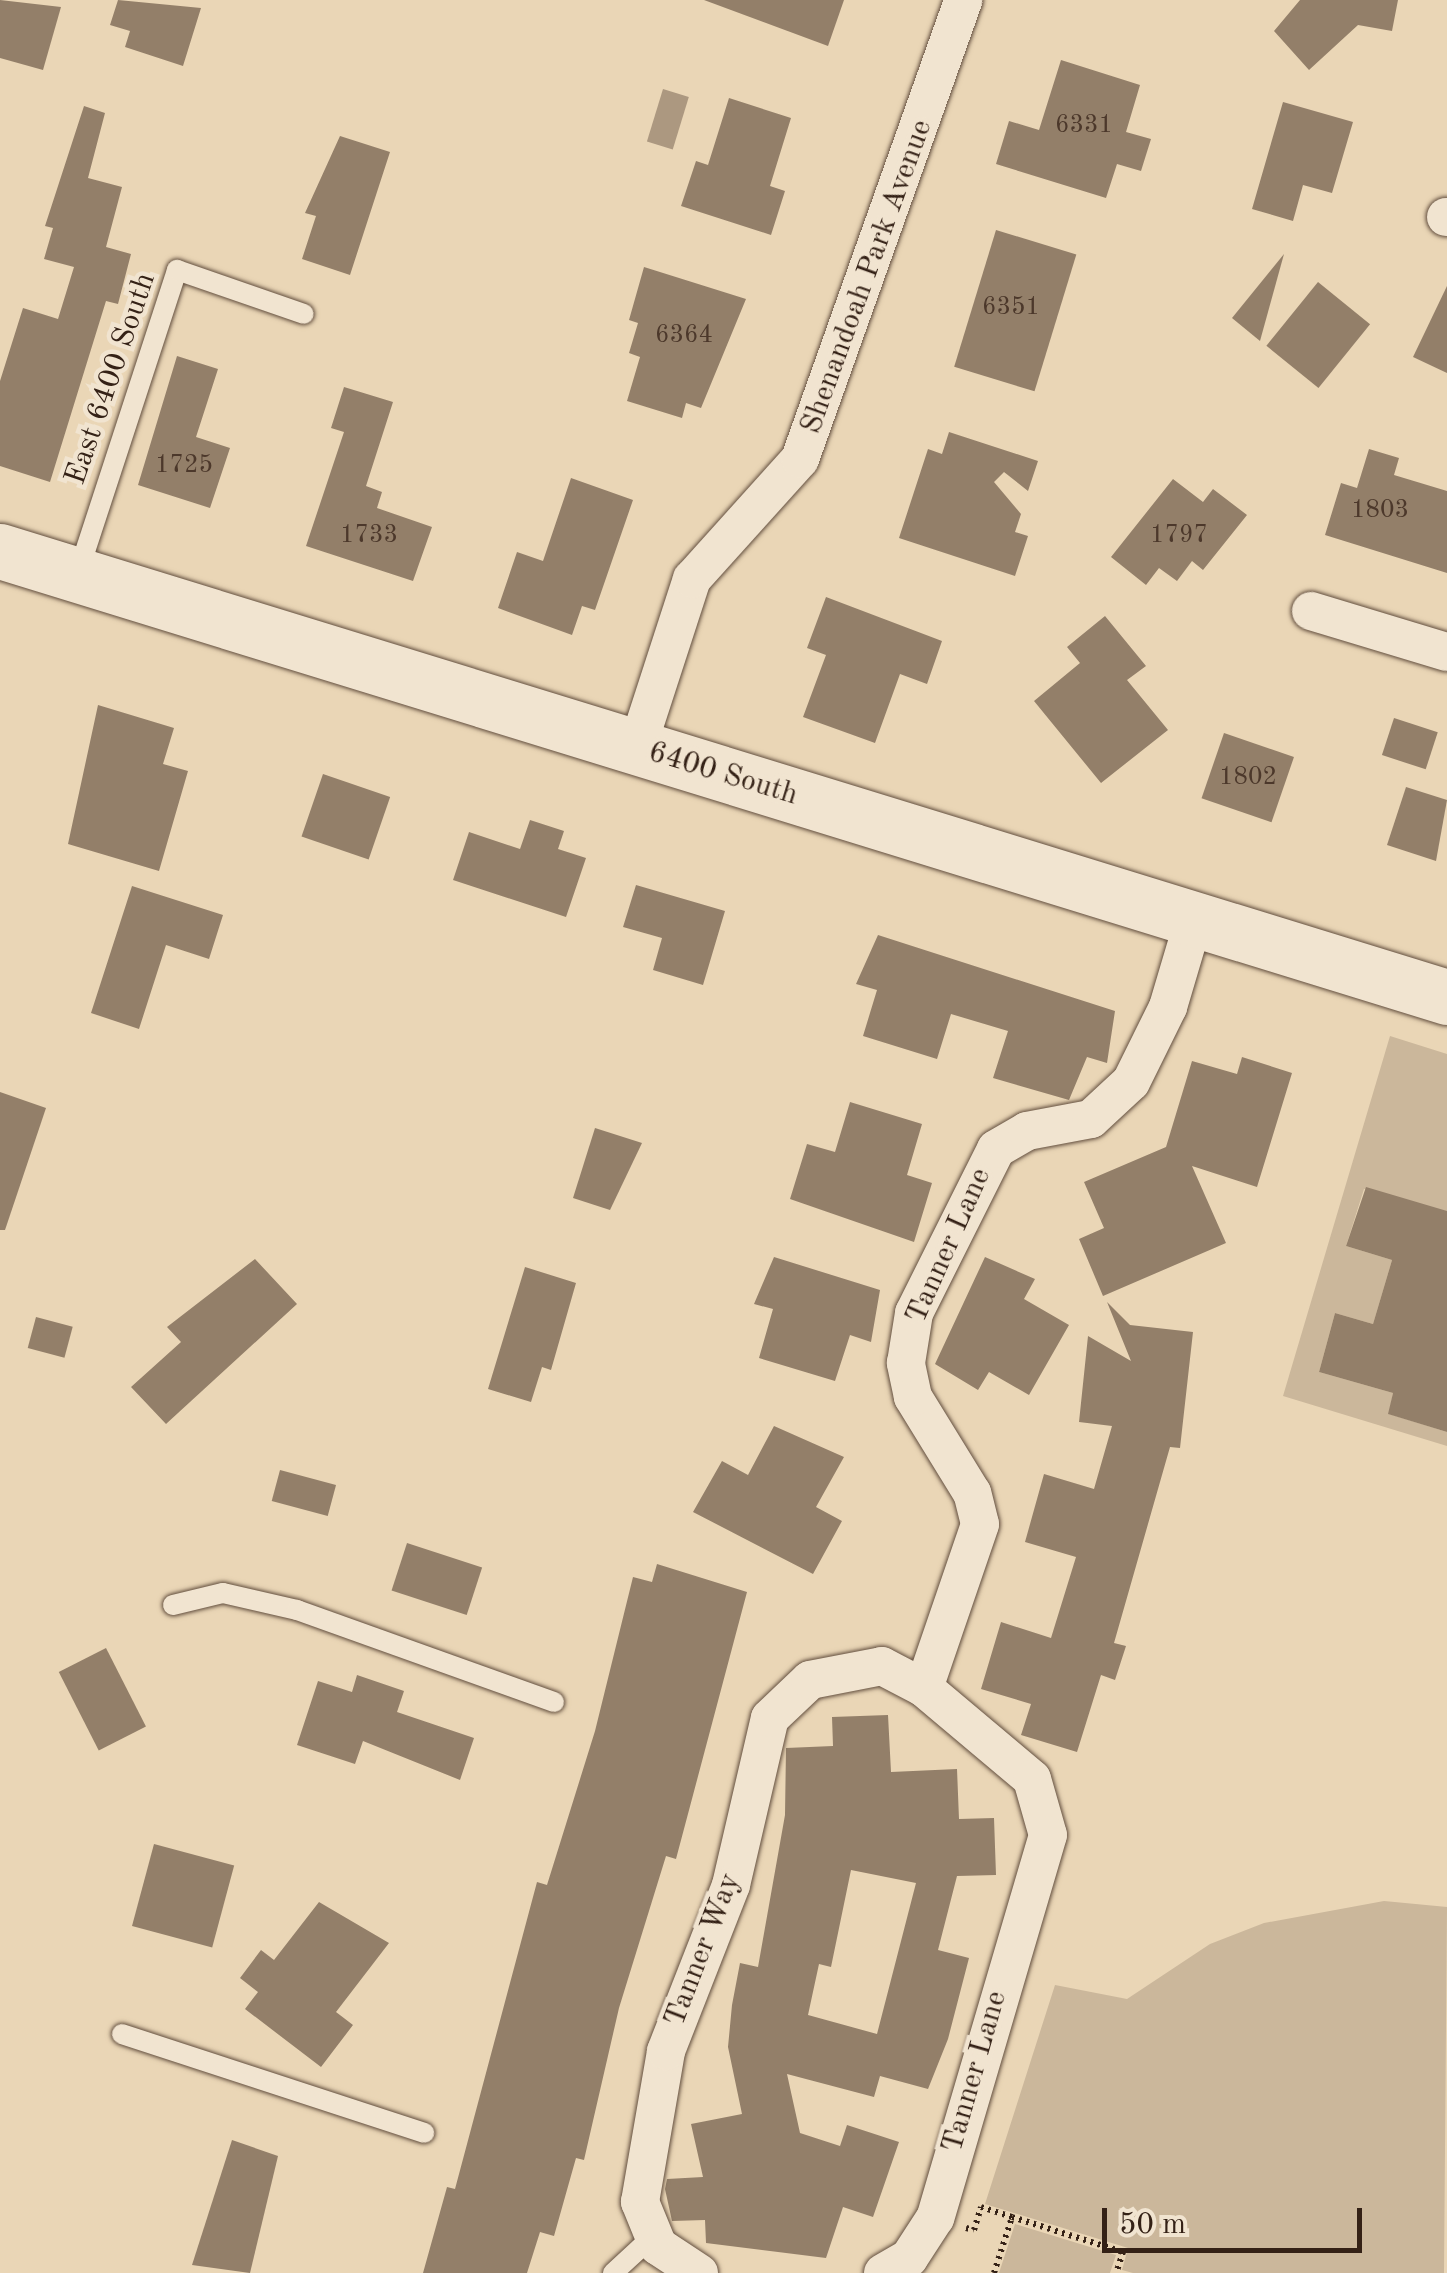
<!DOCTYPE html>
<html>
<head>
<meta charset="utf-8">
<style>
  body { margin:0 }
  #map { position:relative; width:1447px; height:2273px; overflow:hidden; background:#ead6b6; font-family:"Old Standard TT",serif }
  div>[style] { position:absolute }
  [style*='--x'] { left:calc(var(--x)*1px); top:calc(var(--y)*1px); width:calc(var(--w)*1px); rotate:calc(var(--a)*1deg) }
  .green>* { inset:0; background:#cbb79b }
  .water>* { inset:0; background:#ac9880; transform-origin:0 0 }
  .building>* { inset:0; background:#937f69; transform-origin:0 0 }
  .path>* { height:6px; margin-top:-3px; transform-origin:0; background:repeating-linear-gradient(90deg,#342116 0 2.5px,transparent 0 7.5px) }
  .roads { filter:drop-shadow(0 0 2px #624e3e) drop-shadow(0 0 2px #624e3e) }
  .lane>* { height:20px; margin:-10px; padding:0 10px; transform-origin:10px; border-radius:10px; background:#f1e4d0 }
  .street>* { height:38px; margin:-19px; padding:0 19px; transform-origin:19px; border-radius:19px; background:#f1e4d0 }
  .secondary>* { height:55px; margin:-27.5px; padding:0 27.5px; transform-origin:27.5px; border-radius:27.5px; background:#f1e4d0 }
  span { translate:-50% -50%; white-space:nowrap; text-align:center; line-height:1.15; -webkit-text-stroke:9px #f1e4d0; paint-order:stroke }
  .number-label { font-size:25px; color:#4c382b }
  .number-label span { -webkit-text-stroke-width:0 }
  .street-label { font-size:30px; color:#342116 }
  .scale { position:absolute; left:1102px; top:2208px; width:260px; height:45px; box-sizing:border-box; border:5px solid #342116; border-top:0; padding-left:12px; font-size:30px; line-height:35px; white-space:nowrap; color:#342116; -webkit-text-stroke:8px #f1e4d0; paint-order:stroke }
</style>
</head>
<body>
<div id="map">
  <div class="green">
    <i style="clip-path:polygon(1390px 1036px,1447px 1054px,1447px 1212px,1364px 1189px,1346px 1246px,1392px 1260px,1373px 1324px,1335px 1313px,1319px 1372px,1393px 1393px,1389px 1414px,1447px 1432px,1447px 1446px,1283px 1396px)"></i>
    <i style="clip-path:polygon(1384px 1901px,1447px 1907px,1444px 2273px,1133px 2273px,1122px 2270px,1128px 2248px,985px 2204px,1055px 1985px,1127px 1999px,1210px 1944px,1264px 1923px)"></i>
    <i style="clip-path:polygon(1015px 2224px,1116px 2255px,1110px 2273px,999px 2273px)"></i>
  </div>
  <div class="water">
    <i style="left:663px;top:89px;width:27px;height:55px;rotate:17deg"></i>
  </div>
  <div class="building">
    <i style="clip-path:polygon(0 0,61px 7px,43px 70px,0 58px)"></i>
    <i style="clip-path:polygon(118px 0,201px 8px,183px 66px,125px 47px,130px 31px,110px 25px)"></i>
    <i style="clip-path:polygon(704px 0,844px 0,828px 46px)"></i>
    <i style="clip-path:polygon(1300px 0,1398px 0,1392px 31px,1358px 25px,1309px 70px,1274px 31px)"></i>
    <i style="clip-path:polygon(1061px 60px,1140px 85px,1126px 132px,1151px 139px,1141px 171px,1117px 164px,1106px 198px,996px 164px,1009px 121px,1039px 130px)"></i>
    <i style="clip-path:polygon(729px 98px,791px 118px,770px 186px,785px 191px,771px 235px,681px 206px,696px 161px,708px 165px)"></i>
    <i style="clip-path:polygon(1283px 102px,1353px 122px,1332px 193px,1303px 185px,1293px 221px,1252px 209px)"></i>
    <i style="clip-path:polygon(84px 106px,105px 113px,88px 178px,122px 187px,106px 247px,131px 254px,118px 304px,106px 301px,50px 482px,0 466px,0 381px,23px 308px,58px 319px,74px 267px,44px 259px,53px 228px,45px 226px)"></i>
    <i style="clip-path:polygon(340px 136px,390px 152px,350px 275px,302px 259px,316px 216px,305px 213px)"></i>
    <i style="left:996px;top:230px;width:84px;height:143px;rotate:17deg"></i>
    <i style="clip-path:polygon(1284px 254px,1260px 341px,1232px 318px)"></i>
    <i style="clip-path:polygon(644px 267px,746px 299px,701px 408px,686px 403px,682px 418px,627px 401px,640px 357px,629px 353px,638px 323px,629px 320px)"></i>
    <i style="left:1318px;top:282px;width:67px;height:82px;rotate:39deg"></i>
    <i style="clip-path:polygon(1447px 286px,1447px 373px,1413px 357px)"></i>
    <i style="clip-path:polygon(177px 356px,218px 369px,196px 437px,230px 448px,210px 508px,138px 485px)"></i>
    <i style="clip-path:polygon(344px 387px,393px 402px,366px 486px,382px 492px,377px 508px,432px 527px,413px 581px,306px 546px,344px 432px,331px 428px)"></i>
    <i style="clip-path:polygon(949px 432px,1038px 461px,1028px 491px,1004px 472px,994px 482px,1021px 514px,1015px 532px,1028px 536px,1015px 576px,899px 538px,928px 449px,942px 454px)"></i>
    <i style="clip-path:polygon(1369px 449px,1399px 458px,1394px 475px,1447px 491px,1447px 573px,1325px 535px,1341px 483px,1357px 488px)"></i>
    <i style="clip-path:polygon(571px 478px,633px 500px,595px 610px,582px 606px,572px 635px,498px 608px,517px 552px,543px 561px)"></i>
    <i style="clip-path:polygon(1173px 479px,1203px 502px,1213px 489px,1247px 515px,1203px 570px,1192px 561px,1177px 581px,1159px 568px,1146px 585px,1111px 557px)"></i>
    <i style="clip-path:polygon(826px 597px,942px 641px,927px 684px,900px 674px,875px 743px,803px 717px,826px 655px,807px 648px)"></i>
    <i style="clip-path:polygon(1105px 616px,1146px 666px,1127px 680px,1168px 730px,1101px 783px,1034px 701px,1080px 663px,1067px 647px)"></i>
    <i style="clip-path:polygon(98px 705px,174px 728px,163px 764px,188px 771px,159px 871px,68px 844px)"></i>
    <i style="left:1394px;top:718px;width:46px;height:39px;rotate:18deg"></i>
    <i style="left:1224px;top:733px;width:74px;height:69px;rotate:19deg"></i>
    <i style="left:323px;top:774px;width:71px;height:66px;rotate:19deg"></i>
    <i style="clip-path:polygon(1406px 787px,1447px 800px,1436px 861px,1387px 845px)"></i>
    <i style="clip-path:polygon(530px 820px,564px 831px,558px 849px,586px 858px,566px 917px,453px 880px,469px 832px,520px 849px)"></i>
    <i style="clip-path:polygon(636px 885px,725px 911px,703px 985px,653px 970px,662px 938px,623px 927px)"></i>
    <i style="clip-path:polygon(132px 886px,223px 915px,209px 959px,166px 945px,139px 1029px,91px 1013px)"></i>
    <i style="clip-path:polygon(878px 935px,1115px 1011px,1107px 1063px,1087px 1057px,1069px 1100px,993px 1078px,1008px 1031px,951px 1014px,937px 1059px,863px 1036px,877px 990px,856px 984px)"></i>
    <i style="clip-path:polygon(1242px 1057px,1292px 1073px,1257px 1187px,1192px 1166px,1226px 1243px,1103px 1296px,1079px 1239px,1104px 1228px,1084px 1182px,1166px 1147px,1192px 1061px,1237px 1074px)"></i>
    <i style="clip-path:polygon(0 1092px,46px 1108px,5px 1230px,0 1230px)"></i>
    <i style="clip-path:polygon(850px 1102px,922px 1124px,907px 1175px,932px 1183px,914px 1242px,790px 1199px,807px 1144px,835px 1152px)"></i>
    <i style="clip-path:polygon(595px 1128px,642px 1143px,610px 1210px,573px 1198px)"></i>
    <i style="clip-path:polygon(1366px 1187px,1447px 1211px,1447px 1432px,1388px 1414px,1393px 1393px,1319px 1372px,1335px 1313px,1373px 1324px,1392px 1260px,1346px 1246px)"></i>
    <i style="clip-path:polygon(774px 1257px,880px 1290px,871px 1342px,850px 1335px,835px 1381px,759px 1358px,773px 1309px,754px 1304px)"></i>
    <i style="clip-path:polygon(985px 1257px,1035px 1279px,1024px 1299px,1069px 1325px,1029px 1395px,989px 1372px,978px 1390px,935px 1364px)"></i>
    <i style="clip-path:polygon(255px 1259px,297px 1304px,166px 1424px,131px 1387px,181px 1342px,167px 1327px)"></i>
    <i style="clip-path:polygon(525px 1267px,576px 1283px,551px 1370px,542px 1367px,531px 1402px,488px 1389px)"></i>
    <i style="clip-path:polygon(1107px 1302px,1130px 1325px,1193px 1332px,1180px 1448px,1170px 1447px,1114px 1643px,1126px 1646px,1115px 1680px,1101px 1675px,1077px 1752px,1021px 1735px,1031px 1704px,981px 1689px,1001px 1622px,1051px 1638px,1076px 1557px,1025px 1542px,1044px 1474px,1094px 1489px,1112px 1426px,1079px 1422px,1088px 1336px,1131px 1361px)"></i>
    <i style="left:36px;top:1317px;width:38px;height:32px;rotate:15deg"></i>
    <i style="clip-path:polygon(774px 1426px,844px 1457px,816px 1507px,842px 1521px,813px 1574px,693px 1512px,722px 1461px,748px 1475px)"></i>
    <i style="left:280px;top:1470px;width:58px;height:32px;rotate:15deg"></i>
    <i style="left:407px;top:1543px;width:79px;height:50px;rotate:18deg"></i>
    <i style="clip-path:polygon(657px 1564px,747px 1592px,676px 1859px,666px 1856px,619px 2008px,584px 2160px,576px 2158px,554px 2236px,540px 2232px,527px 2273px,423px 2273px,447px 2187px,455px 2189px,537px 1882px,547px 1885px,595px 1731px,633px 1577px,652px 1582px)"></i>
    <i style="left:106px;top:1648px;width:88px;height:53px;rotate:63deg"></i>
    <i style="clip-path:polygon(357px 1675px,404px 1691px,397px 1712px,474px 1738px,460px 1780px,363px 1741px,355px 1764px,297px 1745px,318px 1681px,352px 1692px)"></i>
    <i style="clip-path:polygon(evenodd,888px 1715px,891px 1772px,957px 1769px,959px 1819px,994px 1818px,996px 1875px,957px 1876px,938px 1950px,969px 1958px,948px 2039px,928px 2089px,880px 2076px,874px 2097px,787px 2074px,800px 2133px,840px 2146px,847px 2125px,899px 2142px,873px 2217px,843px 2207px,826px 2258px,706px 2243px,705px 2220px,672px 2221px,665px 2189px,667px 2179px,703px 2177px,691px 2124px,742px 2114px,728px 2047px,732px 2005px,740px 1963px,758px 1967px,785px 1815px,786px 1748px,833px 1746px,832px 1717px,888px 1715px,851px 1870px,916px 1883px,877px 2034px,808px 2015px,819px 1964px,831px 1967px,851px 1870px)"></i>
    <i style="left:154px;top:1844px;width:83px;height:85px;rotate:15deg"></i>
    <i style="clip-path:polygon(319px 1902px,389px 1943px,336px 2012px,353px 2025px,321px 2067px,245px 2009px,258px 1992px,240px 1978px,261px 1950px,274px 1960px)"></i>
    <i style="clip-path:polygon(232px 2140px,278px 2156px,250px 2273px,192px 2265px)"></i>
  </div>
  <div class="path">
    <i style="--x:966;--y:2228;--w:8;--a:14"></i>
    <i style="--x:974;--y:2230;--w:24;--a:-73"></i>
    <i style="--x:981;--y:2207;--w:33;--a:18"></i>
    <i style="--x:994;--y:2273;--w:59;--a:-72.2"></i>
    <i style="--x:1012;--y:2217;--w:116;--a:17.5"></i>
    <i style="--x:1123;--y:2252;--w:22;--a:108"></i>
  </div>
  <div class="roads">
    <div class="lane">
      <i style="--x:78;--y:573;--w:319;--a:-71.9"></i>
      <i style="--x:177;--y:270;--w:134;--a:19.1"></i>
      <i style="--x:173;--y:1605;--w:51;--a:-13.5"></i>
      <i style="--x:223;--y:1593;--w:76;--a:12.9"></i>
      <i style="--x:297;--y:1610;--w:273;--a:19.7"></i>
      <i style="--x:122;--y:2034;--w:318;--a:18.1"></i>
      <i style="--x:613;--y:2273;--w:53;--a:-42.7"></i>
    </div>
    <div class="street">
      <i style="--x:1446;--y:217;--w:1;--a:0"></i>
      <i style="--x:1311;--y:611;--w:142;--a:16.8"></i>
      <i style="--x:637;--y:748;--w:178;--a:-72"></i>
      <i style="--x:692;--y:579;--w:161;--a:-48"></i>
      <i style="--x:800;--y:459;--w:487;--a:-70.4"></i>
      <i style="--x:924;--y:1688;--w:173;--a:-71.1"></i>
      <i style="--x:980;--y:1524;--w:32;--a:-104"></i>
      <i style="--x:972;--y:1493;--w:113;--a:-121.6"></i>
      <i style="--x:913;--y:1397;--w:35;--a:-102"></i>
      <i style="--x:906;--y:1363;--w:51;--a:-80.9"></i>
      <i style="--x:914;--y:1313;--w:183;--a:-63.4"></i>
      <i style="--x:996;--y:1149;--w:36;--a:-30"></i>
      <i style="--x:1027;--y:1131;--w:65;--a:-10.6"></i>
      <i style="--x:1091;--y:1119;--w:54;--a:-42.8"></i>
      <i style="--x:1131;--y:1082;--w:84;--a:-63.7"></i>
      <i style="--x:1168;--y:1007;--w:92;--a:-73.5"></i>
      <i style="--x:699;--y:2273;--w:49;--a:-146.6"></i>
      <i style="--x:658;--y:2246;--w:48;--a:-112.2"></i>
      <i style="--x:640;--y:2202;--w:153;--a:-80.2"></i>
      <i style="--x:666;--y:2051;--w:178;--a:-68.6"></i>
      <i style="--x:731;--y:1885;--w:171;--a:-76.9"></i>
      <i style="--x:770;--y:1718;--w:55;--a:-43.5"></i>
      <i style="--x:810;--y:1680;--w:73;--a:-11"></i>
      <i style="--x:882;--y:1666;--w:47;--a:27.6"></i>
      <i style="--x:924;--y:1688;--w:141;--a:40.1"></i>
      <i style="--x:1032;--y:1779;--w:58;--a:74.1"></i>
      <i style="--x:1048;--y:1835;--w:399;--a:106.4"></i>
      <i style="--x:935;--y:2218;--w:48;--a:123"></i>
      <i style="--x:909;--y:2258;--w:30;--a:150"></i>
    </div>
    <div class="secondary">
      <i style="--x:0;--y:551;--w:1514;--a:17.13"></i>
    </div>
  </div>
  <div class="number-label">
    <span style="left:1084px;top:126px">6331</span>
    <span style="left:1011px;top:308px">6351</span>
    <span style="left:684px;top:336px">6364</span>
    <span style="left:184px;top:466px">1725</span>
    <span style="left:1380px;top:511px">1803</span>
    <span style="left:369px;top:536px">1733</span>
    <span style="left:1179px;top:536px">1797</span>
    <span style="left:1248px;top:778px">1802</span>
  </div>
  <div class="street-label">
    <span style="left:867px;top:277px;rotate:-70deg">Shenandoah Park Avenue</span>
    <span style="left:111px;top:379px;rotate:-71deg">East 6400 South</span>
    <span style="left:723px;top:774px;rotate:17deg">6400 South</span>
    <span style="left:949px;top:1246px;rotate:-66deg">Tanner Lane</span>
    <span style="left:703px;top:1950px;rotate:-69deg">Tanner Way</span>
    <span style="left:975px;top:2072px;rotate:-74deg">Tanner Lane</span>
  </div>
  <div class="scale">50 m</div>
</div>
</body>
</html>
